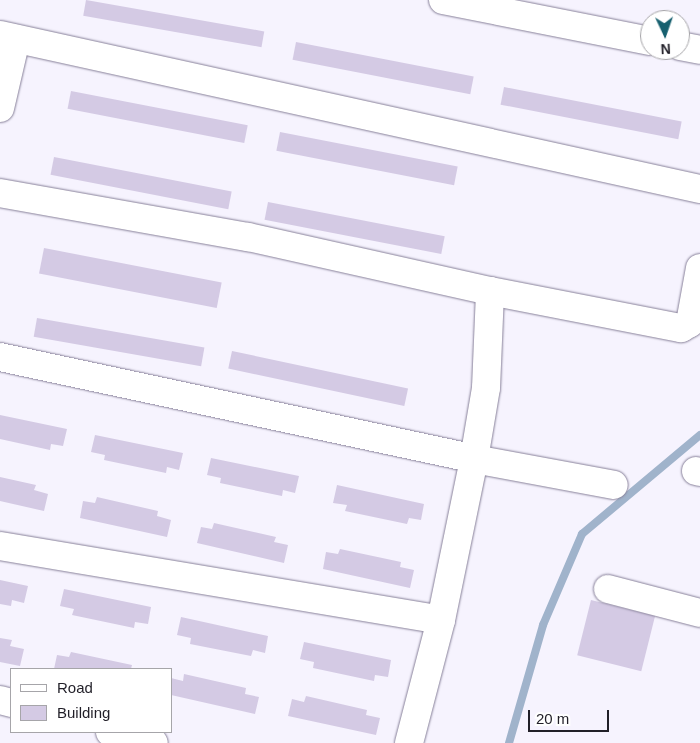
<!DOCTYPE html>
<html>
<head>
<meta charset="utf-8">
<style>
  body { margin:0 }
  #map { position:relative; width:700px; height:743px; overflow:hidden; background:#f6f3fe; font-family:Helvetica,sans-serif }
  div>[style] { position:absolute }
  [style*='--x'] { left:calc(var(--x)*1px); top:calc(var(--y)*1px); width:calc(var(--w)*1px); rotate:calc(var(--a)*1deg) }
  .stream>* { height:8px; margin:-4px; padding:0 4px; transform-origin:4px; border-radius:4px; background:#a0b3cb }
  .building>* { inset:0; background:#d4cae4; transform-origin:0 0 }
  .roads { filter:drop-shadow(0 0 1px #878099) drop-shadow(0 0 1px #878099) }
  .minor>* { height:28px; margin:-14px; padding:0 14px; transform-origin:14px; border-radius:14px; background:#fff }
  span { translate:-50% -50%; white-space:nowrap; text-align:center; line-height:1.15; -webkit-text-stroke:4px #fff; paint-order:stroke }
  .legend { position:absolute; left:10px; top:668px; width:162px; height:65px; box-sizing:border-box; background:#fff; border:1px solid #a6a5a9; margin:0; padding:6px 9px; list-style:none; font-size:15px; color:#211f28 }
  .legend li { display:flex; align-items:center; gap:10px; height:25px }
  .legend b { width:25px; border:1px solid #a6a5a9 }
  .north { position:absolute; left:640px; top:10px; width:50px; height:50px; box-sizing:border-box; background:#fff; border:1px solid #a6a5a9; border-radius:50%; rotate:177deg; font-size:14px; font-weight:700; line-height:20px; text-align:center; color:#211f28 }
  .north::after { content:''; display:block; margin:auto; width:18px; height:22px; background:#17606f; clip-path:polygon(50% 0,100% 100%,50% 72%,0 100%) }
  .scale { position:absolute; left:528px; top:710px; width:81px; height:22px; box-sizing:border-box; border:2px solid #211f28; border-top:0; padding-left:6px; font-size:15px; line-height:18px; white-space:nowrap; color:#211f28; -webkit-text-stroke:4px #fff; paint-order:stroke }
</style>
</head>
<body>
<div id="map">
  <div class="stream">
    <i style="--x:509;--y:743;--w:123;--a:-73.9"></i>
    <i style="--x:543;--y:625;--w:99;--a:-66.8"></i>
    <i style="--x:582;--y:534;--w:154;--a:-40"></i>
  </div>
  <div class="building">
    <i style="left:86px;top:0;width:181px;height:16px;rotate:10deg"></i>
    <i style="left:296px;top:42px;width:181px;height:18px;rotate:11deg"></i>
    <i style="left:504px;top:87px;width:181px;height:18px;rotate:11deg"></i>
    <i style="left:71px;top:91px;width:180px;height:18px;rotate:11deg"></i>
    <i style="left:280px;top:132px;width:181px;height:19px;rotate:11deg"></i>
    <i style="left:54px;top:157px;width:181px;height:18px;rotate:11deg"></i>
    <i style="left:268px;top:202px;width:180px;height:18px;rotate:11deg"></i>
    <i style="left:44px;top:248px;width:181px;height:26px;rotate:11deg"></i>
    <i style="left:37px;top:318px;width:170px;height:19px;rotate:10deg"></i>
    <i style="left:232px;top:351px;width:180px;height:18px;rotate:12deg"></i>
    <i style="clip-path:polygon(0 415px,67px 429px,63px 446px,51px 444px,50px 450px,0 439px)"></i>
    <i style="clip-path:polygon(95px 435px,183px 453px,179px 470px,167px 467px,166px 473px,104px 460px,105px 455px,91px 452px)"></i>
    <i style="clip-path:polygon(211px 458px,299px 476px,295px 493px,283px 490px,282px 496px,220px 483px,221px 478px,207px 475px)"></i>
    <i style="clip-path:polygon(0 477px,36px 485px,34px 490px,48px 494px,44px 511px,0 501px)"></i>
    <i style="clip-path:polygon(337px 485px,424px 504px,421px 520px,409px 518px,407px 524px,345px 511px,347px 505px,333px 503px)"></i>
    <i style="clip-path:polygon(97px 497px,158px 511px,157px 516px,171px 520px,167px 537px,80px 518px,83px 501px,95px 503px)"></i>
    <i style="clip-path:polygon(214px 523px,276px 537px,274px 542px,288px 545px,284px 563px,197px 543px,201px 527px,212px 529px)"></i>
    <i style="clip-path:polygon(340px 549px,401px 562px,400px 567px,414px 570px,410px 588px,323px 569px,326px 552px,338px 554px)"></i>
    <i style="clip-path:polygon(0 580px,28px 586px,24px 603px,12px 600px,11px 606px,0 604px)"></i>
    <i style="clip-path:polygon(64px 589px,151px 607px,148px 624px,135px 622px,134px 628px,72px 615px,74px 609px,60px 606px)"></i>
    <i style="left:591px;top:600px;width:66px;height:57px;rotate:14deg"></i>
    <i style="clip-path:polygon(181px 617px,268px 636px,265px 653px,253px 650px,251px 656px,190px 644px,191px 638px,177px 635px)"></i>
    <i style="clip-path:polygon(0 638px,12px 640px,10px 646px,24px 649px,20px 666px,0 662px)"></i>
    <i style="clip-path:polygon(304px 642px,391px 660px,388px 677px,375px 675px,374px 681px,313px 668px,314px 662px,300px 659px)"></i>
    <i style="clip-path:polygon(71px 652px,132px 665px,131px 669px,54px 669px,57px 655px,69px 657px)"></i>
    <i style="clip-path:polygon(184px 674px,246px 688px,245px 694px,259px 697px,255px 714px,171px 695px,171px 678px,183px 681px)"></i>
    <i style="clip-path:polygon(306px 696px,367px 710px,366px 715px,380px 718px,376px 735px,288px 716px,292px 699px,304px 702px)"></i>
  </div>
  <div class="roads">
    <div class="minor">
      <i style="--x:443;--y:0;--w:211;--a:11.2"></i>
      <i style="--x:0;--y:35;--w:717;--a:12.41"></i>
      <i style="--x:680;--y:46;--w:20;--a:11"></i>
      <i style="--x:0;--y:108;--w:71;--a:-76.9"></i>
      <i style="--x:0;--y:193;--w:252;--a:10.1"></i>
      <i style="--x:248;--y:237;--w:248;--a:12.6"></i>
      <i style="--x:490;--y:291;--w:195;--a:11"></i>
      <i style="--x:681;--y:328;--w:10;--a:-29"></i>
      <i style="--x:690;--y:323;--w:56;--a:-79.7"></i>
      <i style="--x:0;--y:357;--w:485;--a:12.1"></i>
      <i style="--x:474;--y:459;--w:142;--a:10.5"></i>
      <i style="--x:696;--y:471;--w:4;--a:14"></i>
      <i style="--x:0;--y:546;--w:447;--a:9.5"></i>
      <i style="--x:608;--y:589;--w:95;--a:14.6"></i>
      <i style="--x:0;--y:700;--w:11;--a:15"></i>
      <i style="--x:110;--y:732;--w:45;--a:14"></i>
      <i style="--x:409;--y:743;--w:127;--a:-75.4"></i>
      <i style="--x:441;--y:620;--w:164;--a:-78.4"></i>
      <i style="--x:474;--y:459;--w:72;--a:-80.4"></i>
      <i style="--x:486;--y:388;--w:97;--a:-87.6"></i>
    </div>
  </div>
  <ul class="legend">
  <li><b style="height:6px;background:#fff"></b>Road</li>
  <li><b style="height:14px;background:#d4cae4"></b>Building</li>
  </ul>
  <div class="north">N</div>
  <div class="scale">20 m</div>
</div>
</body>
</html>
